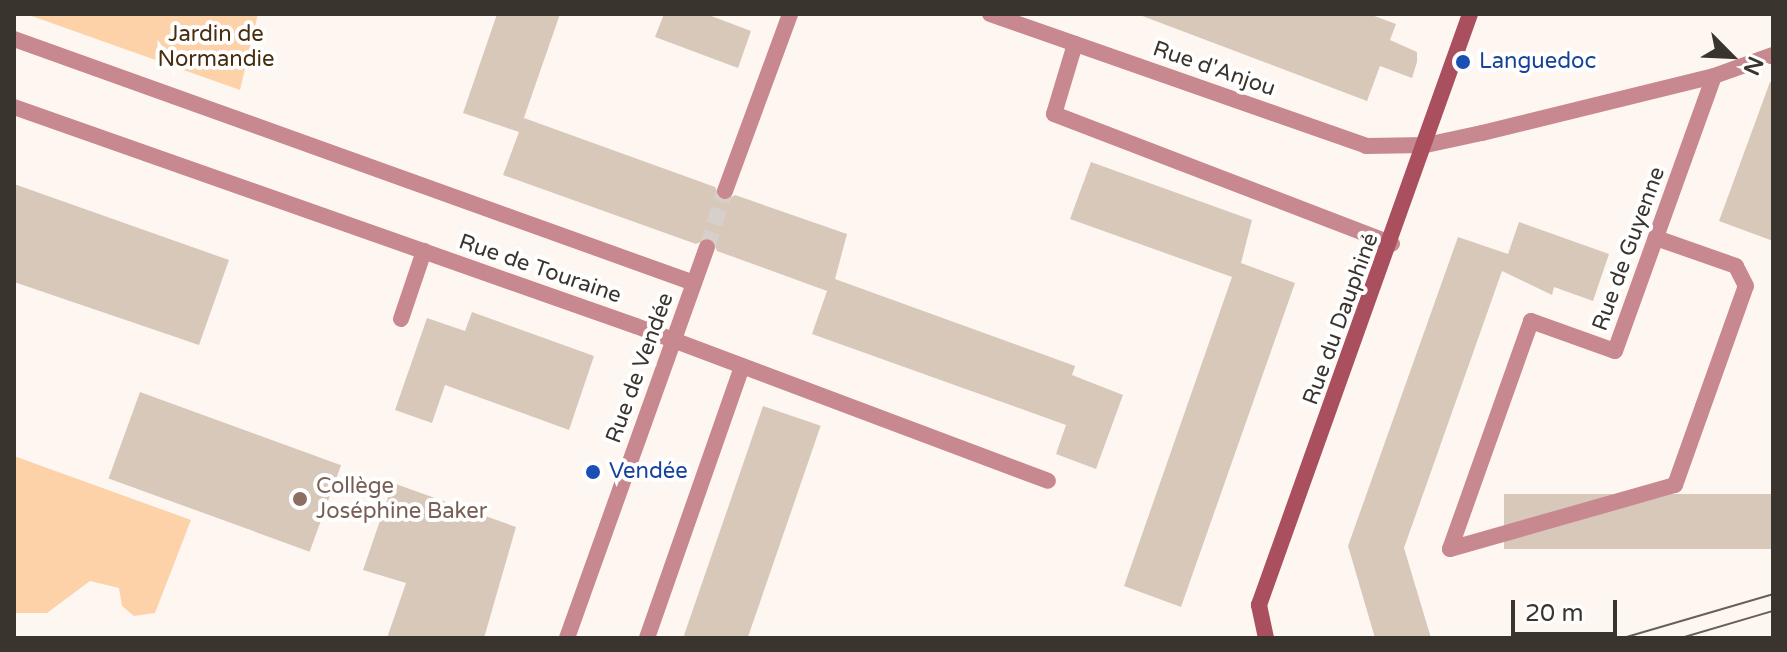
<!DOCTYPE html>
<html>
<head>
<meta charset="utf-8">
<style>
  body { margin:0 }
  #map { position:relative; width:1787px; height:652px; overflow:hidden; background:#fef7f1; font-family:"Varela Round",sans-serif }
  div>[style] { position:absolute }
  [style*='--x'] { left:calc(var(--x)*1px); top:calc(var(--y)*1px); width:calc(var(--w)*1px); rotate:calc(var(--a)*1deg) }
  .green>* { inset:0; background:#fdd2a8 }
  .building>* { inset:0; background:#d8c8ba; transform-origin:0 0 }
  .street-tunnel>* { height:16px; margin-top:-8px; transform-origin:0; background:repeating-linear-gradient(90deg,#d7d0ca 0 16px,transparent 0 24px) }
  .lane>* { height:16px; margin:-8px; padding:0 8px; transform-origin:8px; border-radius:8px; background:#c88890 }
  .street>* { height:16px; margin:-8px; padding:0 8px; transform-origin:8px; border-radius:8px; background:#c88890 }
  .secondary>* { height:16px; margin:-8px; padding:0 8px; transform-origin:8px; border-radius:8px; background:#aa4f5e }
  .tram>* { height:2px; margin:-1px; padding:0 1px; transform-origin:1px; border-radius:1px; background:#67605a }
  .dots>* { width:22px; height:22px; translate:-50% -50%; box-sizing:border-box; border:4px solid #fff; border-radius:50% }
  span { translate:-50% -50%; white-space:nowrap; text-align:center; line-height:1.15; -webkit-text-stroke:8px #fff; paint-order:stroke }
  .park-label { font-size:22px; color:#482d0f }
  .transit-label { font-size:22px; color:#164399 }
  .left { translate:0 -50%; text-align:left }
  .street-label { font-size:22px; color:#3a342e }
  .education-label { font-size:22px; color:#785e54 }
  .frame { position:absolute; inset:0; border:16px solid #3a342e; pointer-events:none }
  .north { position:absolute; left:1691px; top:16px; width:80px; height:80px; -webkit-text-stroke:6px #fff; paint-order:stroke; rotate:114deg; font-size:22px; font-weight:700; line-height:32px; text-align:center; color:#3a342e }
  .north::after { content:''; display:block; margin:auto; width:28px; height:36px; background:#3a342e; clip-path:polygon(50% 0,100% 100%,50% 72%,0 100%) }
  .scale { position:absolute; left:1511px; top:600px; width:106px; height:36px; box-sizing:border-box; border:4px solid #3a342e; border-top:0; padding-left:10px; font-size:24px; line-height:28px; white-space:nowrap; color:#3a342e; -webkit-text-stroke:6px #fff; paint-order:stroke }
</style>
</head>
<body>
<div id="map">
  <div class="green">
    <i style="clip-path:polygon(26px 14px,258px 14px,240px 90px)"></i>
    <i style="clip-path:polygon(14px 456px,191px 520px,155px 613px,134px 616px,122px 606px,119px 588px,90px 581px,47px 613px,14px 613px)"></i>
  </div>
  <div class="building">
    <i style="clip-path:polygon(497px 14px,560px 14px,519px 132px,524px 118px,715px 187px,722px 202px,735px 195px,847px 234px,835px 279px,1075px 366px,1072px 375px,1123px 395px,1096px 469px,1056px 454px,1066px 425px,812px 334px,827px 291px,717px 251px,711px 237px,696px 244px,503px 175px,519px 132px,463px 113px)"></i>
    <i style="clip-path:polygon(664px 14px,706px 14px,751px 31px,738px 68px,655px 37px)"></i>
    <i style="clip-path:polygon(1137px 14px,1369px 14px,1396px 24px,1390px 40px,1417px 52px,1417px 62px,1412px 78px,1380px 66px,1367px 101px)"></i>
    <i style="clip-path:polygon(1770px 82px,1773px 83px,1773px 241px,1719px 221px)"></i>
    <i style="clip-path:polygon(1091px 162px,1252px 220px,1241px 263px,1295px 283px,1181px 607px,1124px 586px,1232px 277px,1070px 219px)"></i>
    <i style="clip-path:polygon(14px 184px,229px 260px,199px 345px,14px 282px)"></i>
    <i style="clip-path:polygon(1519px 222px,1609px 254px,1593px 301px,1554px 287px,1552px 295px,1502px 271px,1404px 548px,1431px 638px,1375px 638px,1348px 546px,1458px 237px,1508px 254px)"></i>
    <i style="clip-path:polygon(472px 312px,594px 356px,569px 430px,445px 385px,432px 423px,395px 410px,427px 318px,465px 331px)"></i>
    <i style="left:140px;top:392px;width:214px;height:92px;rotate:20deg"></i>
    <i style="left:763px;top:406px;width:61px;height:246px;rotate:19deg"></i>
    <i style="clip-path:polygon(393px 483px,516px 527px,484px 638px,387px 638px,406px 583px,363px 570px)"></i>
    <i style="left:1773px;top:494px;width:55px;height:269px;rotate:90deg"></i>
  </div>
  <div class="street-tunnel">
    <i style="--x:707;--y:247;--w:59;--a:-72.2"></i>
  </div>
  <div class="lane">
    <i style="--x:401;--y:319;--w:72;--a:-71.3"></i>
    <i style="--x:1450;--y:549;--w:234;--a:-15.9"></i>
    <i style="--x:1675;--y:485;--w:211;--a:-70.4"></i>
    <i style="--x:1746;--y:286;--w:22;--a:-117"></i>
    <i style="--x:1736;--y:266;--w:85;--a:-160.7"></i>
    <i style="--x:647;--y:638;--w:287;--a:-70.7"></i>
  </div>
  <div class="street">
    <i style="--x:990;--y:14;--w:398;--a:19.3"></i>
    <i style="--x:1366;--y:146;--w:60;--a:-1"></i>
    <i style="--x:1426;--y:145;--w:57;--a:-12.1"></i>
    <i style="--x:1482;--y:133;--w:239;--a:-13.8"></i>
    <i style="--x:1714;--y:76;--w:63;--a:-19.6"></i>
    <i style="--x:14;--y:39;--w:722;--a:19.74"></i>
    <i style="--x:1075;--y:44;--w:73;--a:106.7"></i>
    <i style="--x:1054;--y:114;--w:362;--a:21"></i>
    <i style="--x:14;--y:107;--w:659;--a:19.4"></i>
    <i style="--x:636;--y:326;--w:440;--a:20.6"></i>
    <i style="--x:725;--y:191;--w:189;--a:-69.8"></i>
    <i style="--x:1450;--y:549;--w:242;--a:-70.4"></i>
    <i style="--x:1531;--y:321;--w:89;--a:19.7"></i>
    <i style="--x:1615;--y:351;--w:292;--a:-70.2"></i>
    <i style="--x:567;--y:638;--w:415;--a:-70.3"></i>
  </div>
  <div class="secondary">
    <i style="--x:1266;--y:638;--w:34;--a:-102"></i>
    <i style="--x:1259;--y:605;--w:628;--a:-70.35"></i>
  </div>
  <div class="tram">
    <i style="--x:1623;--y:638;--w:156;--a:-16.3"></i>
    <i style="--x:1681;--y:638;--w:96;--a:-16.4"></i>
  </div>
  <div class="dots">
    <i style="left:1463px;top:62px;background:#1a4fb4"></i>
    <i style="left:593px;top:472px;background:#1a4fb4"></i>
    <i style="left:300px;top:499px;background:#8d6e63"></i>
  </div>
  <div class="park-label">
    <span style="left:216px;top:47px">Jardin de<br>Normandie</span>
  </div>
  <div class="transit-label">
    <span class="left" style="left:1479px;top:62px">Languedoc</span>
    <span class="left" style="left:609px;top:472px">Vendée</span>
  </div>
  <div class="street-label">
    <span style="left:1214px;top:69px;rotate:19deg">Rue d'Anjou</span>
    <span style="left:1629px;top:249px;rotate:-70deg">Rue de Guyenne</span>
    <span style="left:540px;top:269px;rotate:19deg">Rue de Touraine</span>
    <span style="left:1341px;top:319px;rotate:-70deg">Rue du Dauphiné</span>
    <span style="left:640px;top:368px;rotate:-70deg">Rue de Vendée</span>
  </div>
  <div class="education-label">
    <span class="left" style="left:316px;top:499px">Collège<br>Joséphine Baker</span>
  </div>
  <div class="frame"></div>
  <div class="north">N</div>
  <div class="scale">20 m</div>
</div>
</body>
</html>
